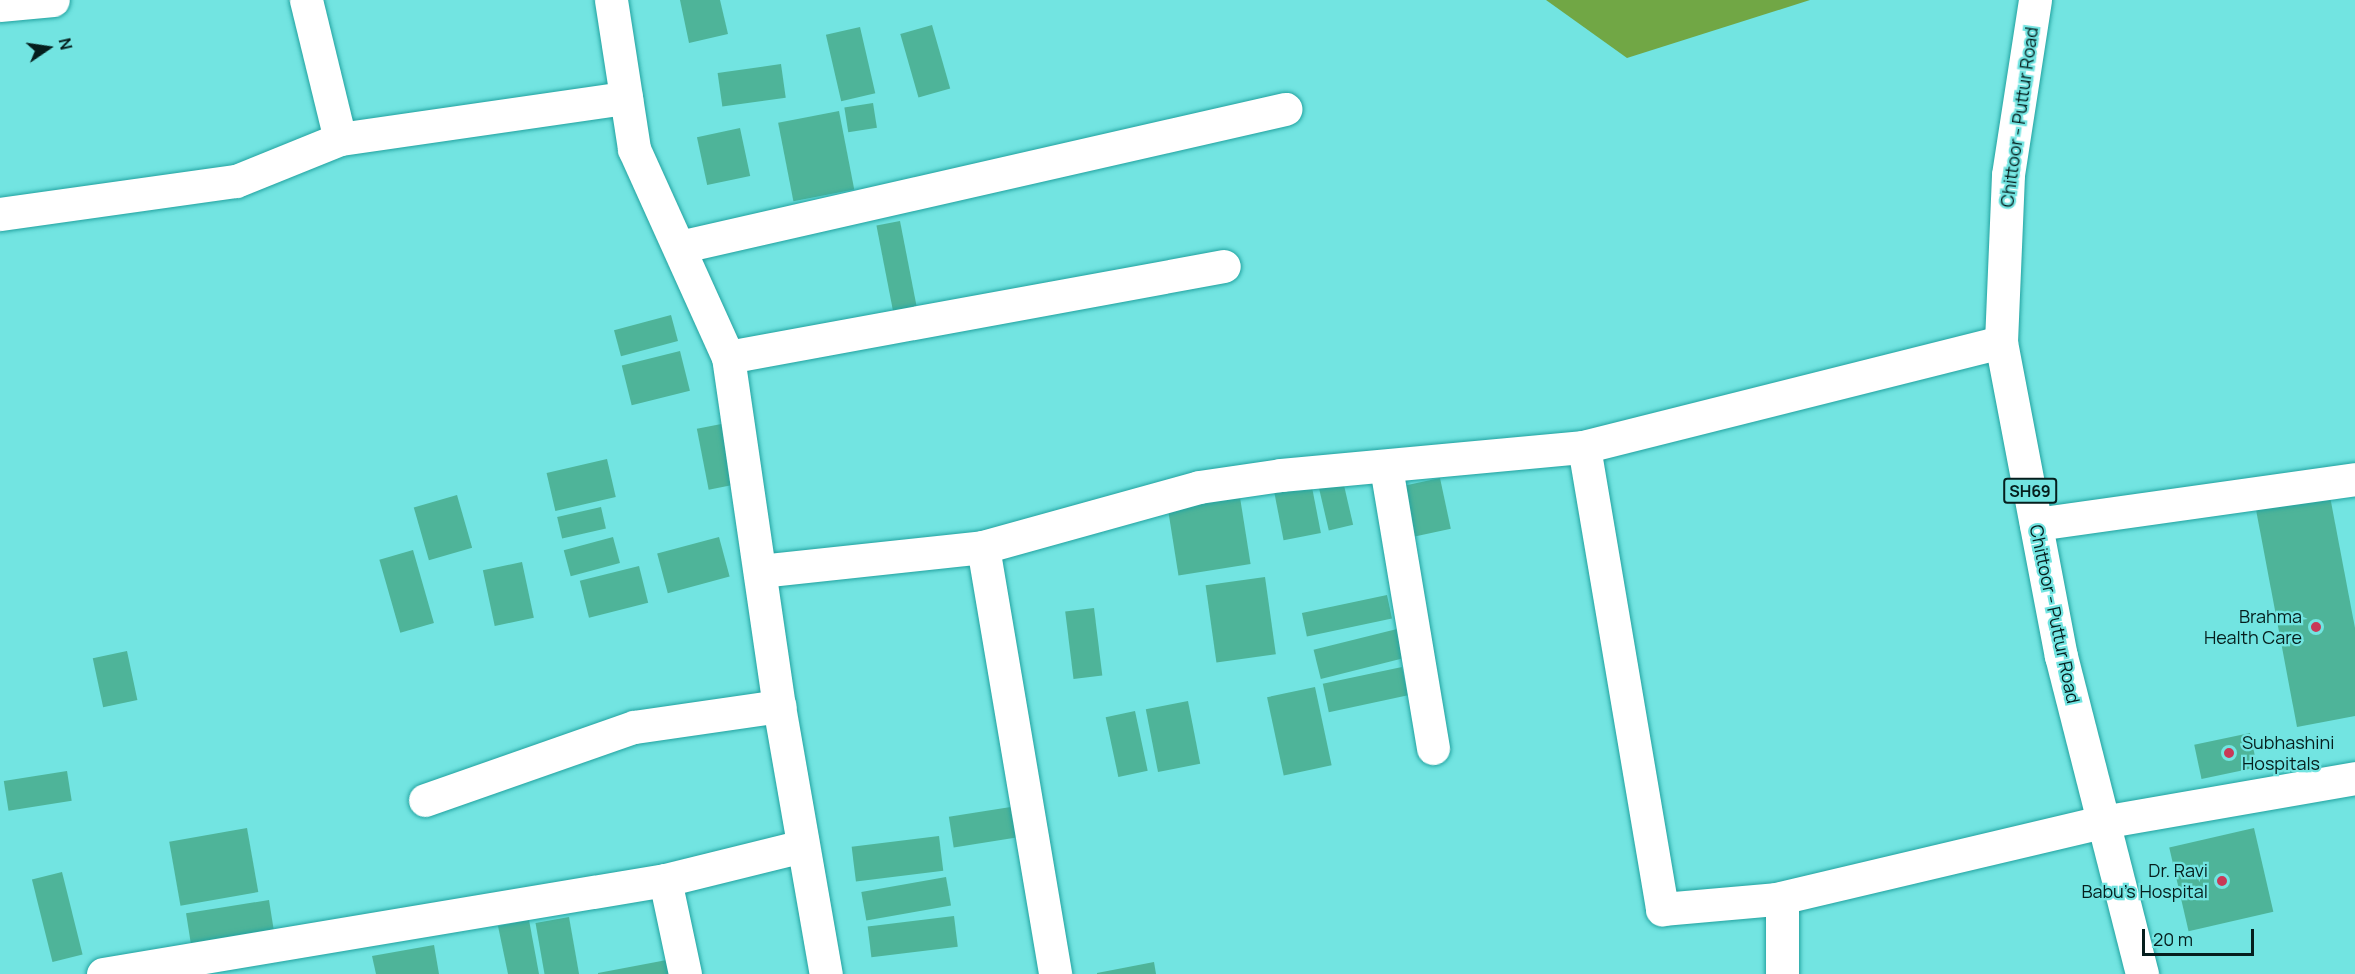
<!DOCTYPE html>
<html>
<head>
<meta charset="utf-8">
<style>
  body { margin:0 }
  #map { position:relative; width:2355px; height:974px; overflow:hidden; background:#72e4e1; font-family:Manrope,sans-serif }
  div>[style] { position:absolute }
  [style*='--x'] { left:calc(var(--x)*1px); top:calc(var(--y)*1px); width:calc(var(--w)*1px); rotate:calc(var(--a)*1deg) }
  .water>* { inset:0; background:#71a745 }
  .building>* { inset:0; background:#4eb499; transform-origin:0 0 }
  .roads { filter:drop-shadow(0 0 2px #22a2a0) drop-shadow(0 0 2px #22a2a0) }
  .minor>* { height:33px; margin:-16.5px; padding:0 16.5px; transform-origin:16.5px; border-radius:16.5px; background:#fff }
  .primary>* { height:33px; margin:-16.5px; padding:0 16.5px; transform-origin:16.5px; border-radius:16.5px; background:#fff }
  .dots>* { width:16px; height:16px; translate:-50% -50%; box-sizing:border-box; border:3px solid #72e4e1; border-radius:50% }
  span { translate:-50% -50%; white-space:nowrap; text-align:center; line-height:1.15; -webkit-text-stroke:4.5px #72e4e1; paint-order:stroke }
  .shield-label span { padding:2px 4px; background:#72e4e1; border:2px solid; border-radius:4px; -webkit-text-stroke-width:0 }
  .shield-label { font-size:16px; color:#051e1d; font-weight:700 }
  .street-label { font-size:18px; color:#051e1d }
  .poi-label { font-size:18px; color:#051e1d }
  .right { translate:-100% -50%; text-align:right }
  .left { translate:0 -50%; text-align:left }
  .north { position:absolute; left:18px; top:18px; width:60px; height:60px; -webkit-text-stroke:4px #72e4e1; paint-order:stroke; rotate:77deg; font-size:16px; font-weight:700; line-height:24px; text-align:center; color:#051e1d }
  .north::after { content:''; display:block; margin:auto; width:21px; height:27px; background:#051e1d; clip-path:polygon(50% 0,100% 100%,50% 72%,0 100%) }
  .scale { position:absolute; left:2142px; top:929px; width:112px; height:27px; box-sizing:border-box; border:3px solid #051e1d; border-top:0; padding-left:8px; font-size:18px; line-height:21px; white-space:nowrap; color:#051e1d; -webkit-text-stroke:4px #72e4e1; paint-order:stroke }
</style>
</head>
<body>
<div id="map">
  <div class="water">
    <i style="clip-path:polygon(1546px 0,1810px 0,1627px 58px)"></i>
  </div>
  <div class="building">
    <i style="clip-path:polygon(680px 0,720px 0,728px 34px,689px 43px)"></i>
    <i style="left:932px;top:25px;width:66px;height:33px;rotate:74deg"></i>
    <i style="left:860px;top:27px;width:68px;height:35px;rotate:77deg"></i>
    <i style="left:781px;top:64px;width:34px;height:64px;rotate:82deg"></i>
    <i style="left:873px;top:103px;width:25px;height:29px;rotate:81deg"></i>
    <i style="left:839px;top:111px;width:80px;height:62px;rotate:79deg"></i>
    <i style="left:740px;top:128px;width:49px;height:44px;rotate:78deg"></i>
    <i style="left:900px;top:221px;width:89px;height:24px;rotate:79deg"></i>
    <i style="left:671px;top:315px;width:27px;height:59px;rotate:75deg"></i>
    <i style="left:680px;top:351px;width:41px;height:60px;rotate:76deg"></i>
    <i style="left:742px;top:420px;width:62px;height:46px;rotate:79deg"></i>
    <i style="left:607px;top:459px;width:39px;height:62px;rotate:77deg"></i>
    <i style="left:1310px;top:477px;width:57px;height:38px;rotate:79deg"></i>
    <i style="left:1440px;top:478px;width:52px;height:38px;rotate:78deg"></i>
    <i style="left:1343px;top:481px;width:45px;height:25px;rotate:77deg"></i>
    <i style="clip-path:polygon(2328px 486px,2355px 628px,2355px 716px,2297px 727px,2254px 499px)"></i>
    <i style="left:1239px;top:491px;width:74px;height:73px;rotate:81deg"></i>
    <i style="left:457px;top:495px;width:55px;height:45px;rotate:74deg"></i>
    <i style="left:601px;top:507px;width:22px;height:45px;rotate:77deg"></i>
    <i style="left:613px;top:537px;width:27px;height:51px;rotate:75deg"></i>
    <i style="left:719px;top:537px;width:41px;height:64px;rotate:75deg"></i>
    <i style="left:413px;top:550px;width:76px;height:35px;rotate:74deg"></i>
    <i style="left:522px;top:562px;width:57px;height:40px;rotate:78deg"></i>
    <i style="left:639px;top:566px;width:38px;height:61px;rotate:76deg"></i>
    <i style="left:1265px;top:577px;width:78px;height:60px;rotate:82deg"></i>
    <i style="left:1387px;top:595px;width:24px;height:87px;rotate:78deg"></i>
    <i style="left:1094px;top:608px;width:68px;height:29px;rotate:83deg"></i>
    <i style="left:1397px;top:629px;width:30px;height:86px;rotate:76deg"></i>
    <i style="left:127px;top:651px;width:50px;height:35px;rotate:78deg"></i>
    <i style="left:1402px;top:667px;width:29px;height:81px;rotate:78deg"></i>
    <i style="left:1315px;top:687px;width:80px;height:49px;rotate:78deg"></i>
    <i style="left:1188px;top:701px;width:64px;height:43px;rotate:79deg"></i>
    <i style="left:1135px;top:711px;width:61px;height:30px;rotate:78deg"></i>
    <i style="left:2250px;top:733px;width:35px;height:57px;rotate:78deg"></i>
    <i style="left:67px;top:771px;width:30px;height:64px;rotate:81deg"></i>
    <i style="left:1017px;top:806px;width:31px;height:69px;rotate:81deg"></i>
    <i style="left:247px;top:828px;width:65px;height:79px;rotate:80deg"></i>
    <i style="left:2254px;top:828px;width:86px;height:87px;rotate:77deg"></i>
    <i style="left:939px;top:836px;width:35px;height:88px;rotate:83deg"></i>
    <i style="left:62px;top:872px;width:85px;height:31px;rotate:76deg"></i>
    <i style="left:946px;top:877px;width:29px;height:86px;rotate:80deg"></i>
    <i style="left:269px;top:900px;width:46px;height:84px;rotate:81deg"></i>
    <i style="left:954px;top:916px;width:31px;height:87px;rotate:83deg"></i>
    <i style="left:569px;top:917px;width:58px;height:34px;rotate:80deg"></i>
    <i style="clip-path:polygon(529px 920px,539px 974px,508px 974px,498px 926px)"></i>
    <i style="clip-path:polygon(434px 945px,439px 974px,376px 974px,372px 956px)"></i>
    <i style="clip-path:polygon(672px 959px,675px 974px,598px 974px,598px 973px)"></i>
    <i style="clip-path:polygon(1154px 962px,1156px 974px,1097px 974px,1097px 973px)"></i>
  </div>
  <div class="roads">
    <div class="minor">
      <i style="--x:306;--y:0;--w:143;--a:76.3"></i>
      <i style="--x:611;--y:0;--w:151;--a:81.2"></i>
      <i style="--x:634;--y:149;--w:228;--a:65.7"></i>
      <i style="--x:728;--y:357;--w:353;--a:81.7"></i>
      <i style="--x:779;--y:706;--w:272;--a:80.1"></i>
      <i style="--x:0;--y:5;--w:53;--a:-5.4"></i>
      <i style="--x:0;--y:214;--w:238;--a:-8"></i>
      <i style="--x:236;--y:181;--w:112;--a:-22"></i>
      <i style="--x:340;--y:139;--w:289;--a:-8.2"></i>
      <i style="--x:679;--y:247;--w:622;--a:-12.83"></i>
      <i style="--x:2001;--y:342;--w:430;--a:165.9"></i>
      <i style="--x:1584;--y:447;--w:469;--a:80.4"></i>
      <i style="--x:1662;--y:909;--w:114;--a:-5"></i>
      <i style="--x:1776;--y:899;--w:336;--a:-13.3"></i>
      <i style="--x:2103;--y:822;--w:256;--a:-9.9"></i>
      <i style="--x:728;--y:357;--w:504;--a:-10.4"></i>
      <i style="--x:1386;--y:467;--w:285;--a:80.5"></i>
      <i style="--x:2036;--y:524;--w:322;--a:-8"></i>
      <i style="--x:983;--y:547;--w:433;--a:80.4"></i>
      <i style="--x:760;--y:571;--w:224;--a:-6.1"></i>
      <i style="--x:983;--y:547;--w:224;--a:-15.5"></i>
      <i style="--x:1199;--y:487;--w:83;--a:-8.3"></i>
      <i style="--x:1281;--y:475;--w:304;--a:-5.3"></i>
      <i style="--x:425;--y:800;--w:221;--a:-19.3"></i>
      <i style="--x:634;--y:727;--w:147;--a:-8.2"></i>
      <i style="--x:103;--y:974;--w:570;--a:-9.5"></i>
      <i style="--x:685;--y:974;--w:96;--a:-102"></i>
      <i style="--x:665;--y:880;--w:141;--a:-13.9"></i>
      <i style="--x:1782;--y:974;--w:76;--a:-90"></i>
    </div>
    <div class="primary">
      <i style="--x:2035;--y:0;--w:177;--a:98.8"></i>
      <i style="--x:2008;--y:175;--w:167;--a:92.4"></i>
      <i style="--x:2001;--y:342;--w:320;--a:79.2"></i>
      <i style="--x:2061;--y:656;--w:328;--a:75.7"></i>
    </div>
  </div>
  <div class="dots">
    <i style="left:2316px;top:627px;background:#c93957"></i>
    <i style="left:2229px;top:753px;background:#c93957"></i>
    <i style="left:2222px;top:881px;background:#c93957"></i>
  </div>
  <div class="shield-label">
    <span style="left:2030px;top:491px">SH69</span>
  </div>
  <div class="street-label">
    <span style="left:2019px;top:117px;rotate:-82deg">Chittoor - Puttur Road</span>
    <span style="left:2055px;top:614px;rotate:78deg">Chittoor - Puttur Road</span>
  </div>
  <div class="poi-label">
    <span class="right" style="left:2302px;top:627px">Brahma<br>Health Care</span>
    <span class="left" style="left:2242px;top:753px">Subhashini<br>Hospitals</span>
    <span class="right" style="left:2208px;top:881px">Dr. Ravi<br>Babu's Hospital</span>
  </div>
  <div class="north">N</div>
  <div class="scale">20 m</div>
</div>
</body>
</html>
